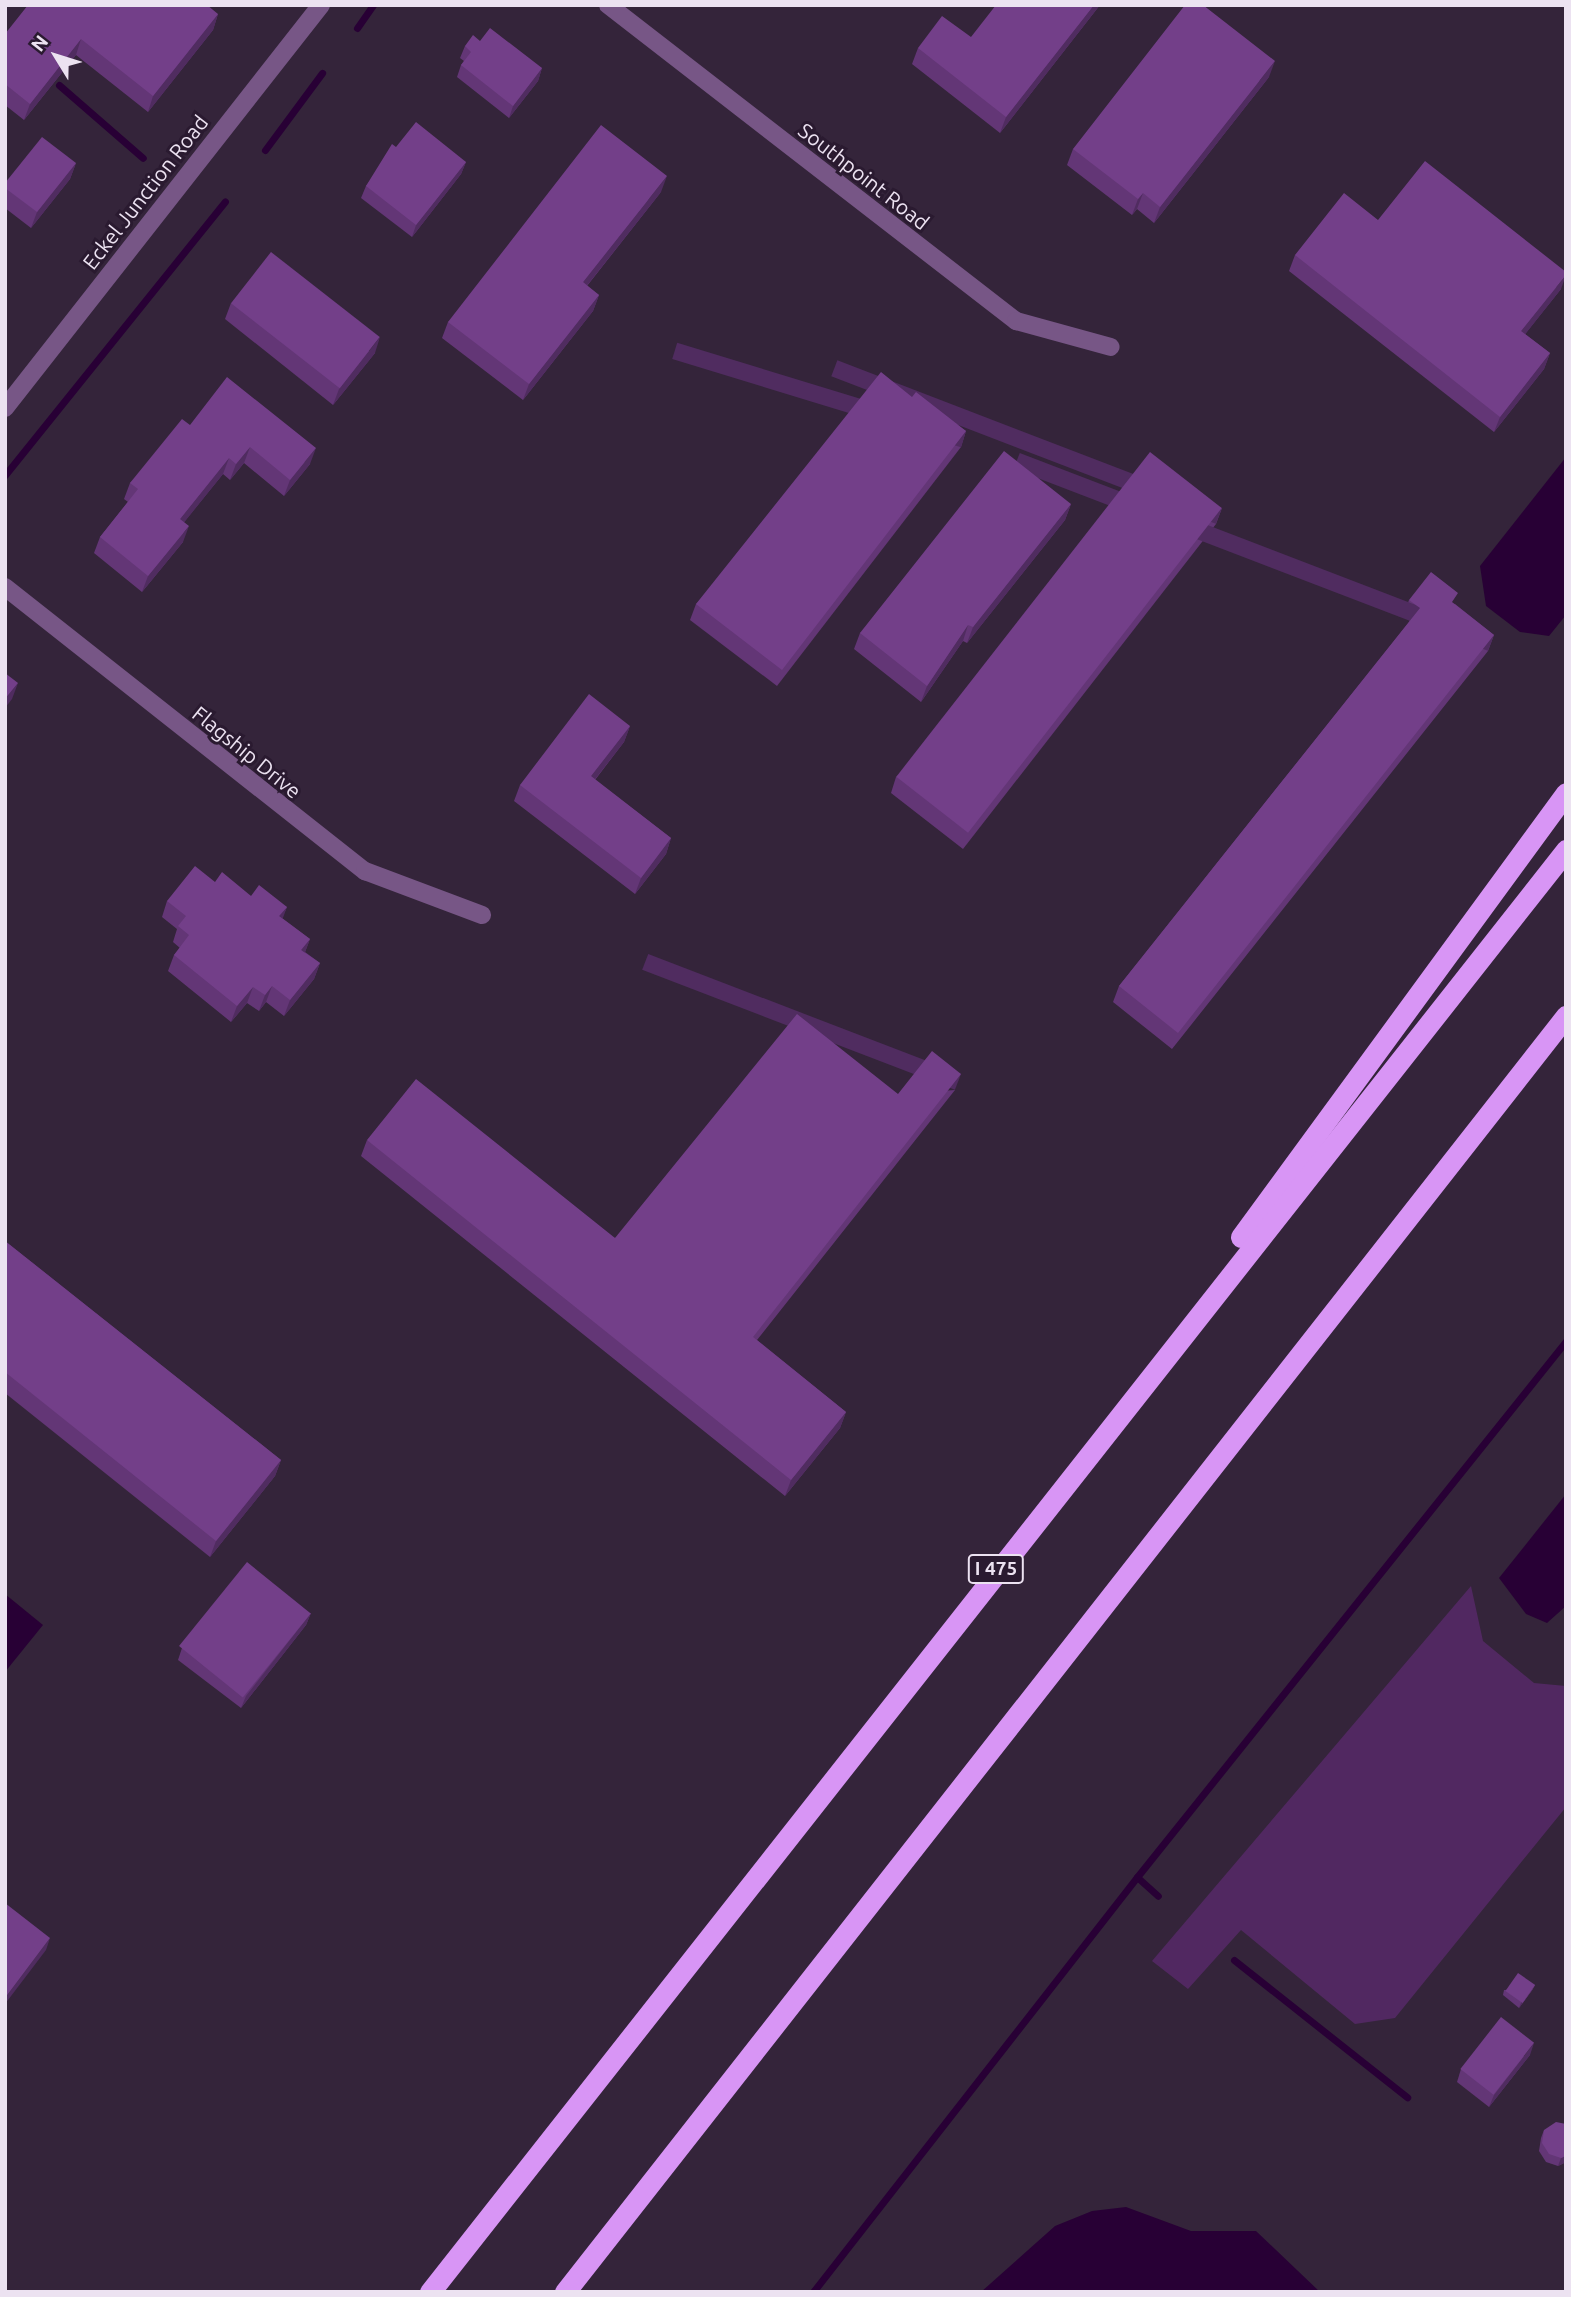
<!DOCTYPE html>
<style>
body{margin:0}
#map{position:relative;width:1571px;height:2297px;overflow:hidden;background:#34243a;font-family:Ubuntu,sans-serif}
div>[style]{position:absolute}
[style*='--x']{left:calc(var(--x)*1px);top:calc(var(--y)*1px);width:calc(var(--w)*1px);rotate:calc(var(--a)*1deg)}
.green>*{inset:0;background:#512861}
.water>*{inset:0;background:#280035}
.stream>*{height:7px;margin:-3.5px;padding:0 3.5px;transform-origin:3.5px;border-radius:3.5px;background:#280035}
.minor>*{height:18px;margin:-9px;padding:0 9px;transform-origin:9px;border-radius:9px;background:#775686}
.tertiary>*{height:18px;margin:-9px;padding:0 9px;transform-origin:9px;border-radius:9px;background:#775686}
.motorway>*{height:21px;margin:-10.5px;padding:0 10.5px;transform-origin:10.5px;border-radius:10.5px;background:#d895f5}
.wall>*{inset:0;background:#633676}
.shaded-wall>*{inset:0;background:#502c60;transform-origin:0 0}
.building>*{inset:0;background:#733f89;transform-origin:0 0}
span{translate:-50% -50%;white-space:nowrap;text-align:center;line-height:1.15;-webkit-text-stroke:6px #2a1a30;paint-order:stroke}
.shield-label span{padding:2px 5px;background:#2a1a30;border:2px solid;border-radius:5px;-webkit-text-stroke-width:0}
.shield-label{font-size:19px;color:#ece2f1;font-weight:700}
.street-label{font-size:21px;color:#ece2f1}
.frame{position:absolute;inset:0;border:7px solid #ece2f1;pointer-events:none}
.north{position:absolute;left:21px;top:21px;width:70px;height:70px;-webkit-text-stroke:5px #2a1a30;paint-order:stroke;rotate:308deg;font-size:19px;font-weight:700;line-height:28px;text-align:center;color:#ece2f1}
.north::after{content:'';display:block;margin:auto;width:24px;height:32px;background:#ece2f1;clip-path:polygon(50% 0,100% 100%,50% 72%,0 100%)}
</style>
<div id="map">
<div class="green">
<div style="clip-path:polygon(1471px 1586px,1483px 1641px,1534px 1683px,1566px 1686px,1566px 1807px,1395px 2018px,1355px 2024px,1241px 1930px,1188px 1989px,1152px 1961px)"></div>
</div>
<div class="water">
<div style="clip-path:polygon(1566px 457px,1566px 615px,1549px 636px,1520px 632px,1486px 606px,1480px 566px)"></div>
<div style="clip-path:polygon(1566px 1494px,1566px 1606px,1547px 1623px,1526px 1614px,1499px 1578px)"></div>
<div style="clip-path:polygon(5px 1594px,43px 1625px,5px 1672px)"></div>
<div style="clip-path:polygon(1126px 2207px,1191px 2231px,1256px 2231px,1320px 2292px,981px 2292px,1055px 2226px,1092px 2211px)"></div>
</div>
<div class="stream">
<div style="--x:357;--y:28;--w:28;--a:-55"></div>
<div style="--x:59;--y:85;--w:111;--a:41"></div>
<div style="--x:265;--y:150;--w:96;--a:-53.5"></div>
<div style="--x:5;--y:475;--w:351;--a:-51.2"></div>
<div style="--x:1137;--y:1877;--w:28;--a:42"></div>
<div style="--x:1234;--y:1960;--w:221;--a:38.4"></div>
<div style="--x:813;--y:2292;--w:526;--a:-52.02"></div>
<div style="--x:1137;--y:1877;--w:687;--a:-51.33"></div>
</div>
<div class="minor">
<div style="--x:608;--y:5;--w:516;--a:37.76"></div>
<div style="--x:1016;--y:321;--w:98;--a:15.3"></div>
<div style="--x:5;--y:587;--w:459;--a:38.3"></div>
<div style="--x:365;--y:871;--w:125;--a:20.6"></div>
</div>
<div class="tertiary">
<div style="--x:5;--y:408;--w:512;--a:-51.9"></div>
</div>
<div class="motorway">
<div style="--x:1241;--y:1237;--w:550;--a:-53.8"></div>
<div style="--x:430;--y:2292;--w:1836;--a:-51.77"></div>
<div style="--x:565;--y:2292;--w:1622;--a:-51.89"></div>
</div>
<div class="wall">
<div style="clip-path:polygon(1100px 5px,1000px 133px,912px 64px,918px 48px,971px 37px)"></div>
<div style="clip-path:polygon(218px 14px,213px 30px,148px 112px,76px 55px,24px 120px,5px 105px,5px 34px)"></div>
<div style="clip-path:polygon(480px 41px,542px 68px,538px 81px,509px 118px,457px 77px,461px 65px,464px 61px,460px 58px,465px 46px)"></div>
<div style="clip-path:polygon(1269px 77px,1154px 223px,1137px 209px,1132px 215px,1067px 165px,1073px 149px)"></div>
<div style="clip-path:polygon(396px 147px,466px 162px,461px 174px,412px 237px,361px 198px,366px 186px)"></div>
<div style="clip-path:polygon(76px 163px,70px 179px,31px 228px,5px 208px,5px 183px)"></div>
<div style="clip-path:polygon(661px 192px,587px 286px,599px 295px,593px 311px,523px 400px,442px 338px,448px 322px)"></div>
<div style="clip-path:polygon(1378px 220px,1561px 289px,1525px 334px,1550px 353px,1544px 369px,1494px 432px,1289px 271px,1295px 255px)"></div>
<div style="clip-path:polygon(231px 303px,375px 353px,333px 405px,225px 319px)"></div>
<div style="clip-path:polygon(912px 397px,966px 431px,961px 447px,777px 686px,690px 620px,696px 604px)"></div>
<div style="clip-path:polygon(190px 425px,310px 464px,284px 496px,244px 463px,230px 480px,223px 474px,184px 522px,183px 542px,142px 592px,94px 553px,100px 537px,128px 502px,124px 499px,130px 483px)"></div>
<div style="clip-path:polygon(1071px 504px,1065px 520px,967px 643px,963px 641px,921px 702px,854px 649px,860px 633px)"></div>
<div style="clip-path:polygon(1222px 508px,1216px 524px,963px 849px,891px 793px,896px 777px)"></div>
<div style="clip-path:polygon(1409px 600px,1455px 604px,1494px 635px,1488px 651px,1172px 1049px,1113px 1002px,1119px 986px,1410px 621px,1403px 616px)"></div>
<div style="clip-path:polygon(630px 726px,624px 742px,595px 780px,671px 838px,666px 854px,635px 894px,514px 801px,520px 785px)"></div>
<div style="clip-path:polygon(215px 882px,251px 896px,287px 907px,282px 918px,310px 939px,305px 952px,320px 963px,314px 979px,284px 1016px,266px 1002px,259px 1011px,247px 1003px,231px 1022px,168px 971px,174px 955px,180px 948px,173px 942px,177px 929px,162px 917px,167px 901px)"></div>
<div style="clip-path:polygon(955px 1090px,757px 1340px,846px 1412px,840px 1428px,785px 1496px,361px 1156px,367px 1140px,615px 1238px,898px 1094px)"></div>
<div style="clip-path:polygon(5px 1241px,281px 1460px,275px 1476px,210px 1557px,5px 1393px)"></div>
<div style="clip-path:polygon(311px 1613px,306px 1625px,241px 1708px,178px 1660px,182px 1648px)"></div>
<div style="clip-path:polygon(1533px 1989px,1519px 2008px,1503px 1995px,1504px 1990px)"></div>
<div style="clip-path:polygon(1530px 2055px,1489px 2107px,1457px 2082px,1461px 2069px)"></div>
<div style="clip-path:polygon(1544px 2130px,1566px 2162px,1558px 2166px,1546px 2162px,1539px 2151px,1541px 2138px)"></div>
</div>
<div class="shaded-wall">
<div style="clip-path:polygon(1094px 5px,1100px 5px,1000px 133px,1006px 117px)"></div>
<div style="clip-path:polygon(218px 14px,213px 30px,148px 112px,153px 96px)"></div>
<div style="clip-path:polygon(81px 39px,76px 55px,24px 120px,30px 104px)"></div>
<div style="clip-path:polygon(1275px 61px,1269px 77px,1154px 223px,1160px 207px)"></div>
<div style="clip-path:polygon(542px 68px,538px 81px,509px 118px,513px 106px)"></div>
<div style="clip-path:polygon(466px 162px,461px 174px,412px 237px,416px 225px)"></div>
<div style="clip-path:polygon(76px 163px,70px 179px,31px 228px,37px 212px)"></div>
<div style="clip-path:polygon(667px 176px,661px 192px,577px 298px,583px 282px)"></div>
<div style="clip-path:polygon(1143px 193px,1137px 209px,1132px 215px,1138px 199px)"></div>
<div style="clip-path:polygon(1566px 275px,1561px 289px,1515px 347px,1521px 331px)"></div>
<div style="clip-path:polygon(599px 295px,593px 311px,523px 400px,529px 384px)"></div>
<div style="clip-path:polygon(380px 337px,375px 353px,333px 405px,339px 389px)"></div>
<div style="clip-path:polygon(1550px 353px,1544px 369px,1494px 432px,1500px 417px)"></div>
<div style="left:966px;top:431px;width:17px;height:302px;rotate:107deg"></div>
<div style="clip-path:polygon(250px 447px,244px 463px,230px 480px,236px 464px)"></div>
<div style="clip-path:polygon(316px 448px,310px 464px,284px 496px,290px 480px)"></div>
<div style="clip-path:polygon(229px 458px,223px 474px,174px 535px,180px 519px)"></div>
<div style="clip-path:polygon(1071px 504px,1065px 520px,967px 643px,973px 627px)"></div>
<div style="left:1222px;top:508px;width:17px;height:412px;rotate:111deg"></div>
<div style="clip-path:polygon(189px 526px,183px 542px,142px 592px,148px 576px)"></div>
<div style="clip-path:polygon(968px 625px,963px 641px,921px 702px,927px 686px)"></div>
<div style="left:1494px;top:635px;width:17px;height:508px;rotate:111deg"></div>
<div style="clip-path:polygon(18px 683px,12px 699px,5px 708px,5px 699px)"></div>
<div style="clip-path:polygon(630px 726px,624px 742px,585px 792px,591px 776px)"></div>
<div style="clip-path:polygon(671px 838px,666px 854px,635px 894px,641px 878px)"></div>
<div style="clip-path:polygon(287px 907px,281px 923px,279px 916px)"></div>
<div style="clip-path:polygon(310px 939px,304px 955px,301px 950px)"></div>
<div style="clip-path:polygon(320px 963px,314px 979px,284px 1016px,290px 1000px)"></div>
<div style="clip-path:polygon(272px 986px,266px 1002px,259px 1011px,265px 995px)"></div>
<div style="clip-path:polygon(253px 987px,247px 1003px,231px 1022px,237px 1006px)"></div>
<div style="left:961px;top:1074px;width:17px;height:335px;rotate:111deg"></div>
<div style="clip-path:polygon(846px 1412px,840px 1428px,785px 1496px,791px 1480px)"></div>
<div style="clip-path:polygon(281px 1460px,275px 1476px,210px 1557px,216px 1541px)"></div>
<div style="clip-path:polygon(311px 1613px,306px 1625px,241px 1708px,246px 1696px)"></div>
<div style="clip-path:polygon(50px 1938px,46px 1950px,5px 2004px,5px 1998px)"></div>
<div style="clip-path:polygon(1535px 1985px,1533px 1989px,1519px 2008px,1521px 2003px)"></div>
<div style="clip-path:polygon(1534px 2043px,1530px 2055px,1489px 2107px,1494px 2095px)"></div>
<div style="clip-path:polygon(1566px 2156px,1566px 2162px,1558px 2166px,1561px 2158px)"></div>
</div>
<div class="building">
<div style="clip-path:polygon(28px 5px,207px 5px,218px 14px,153px 96px,81px 39px,30px 104px,5px 84px,5px 34px)"></div>
<div style="clip-path:polygon(996px 5px,1094px 5px,1006px 117px,918px 48px,942px 16px,971px 37px)"></div>
<div style="clip-path:polygon(1185px 5px,1203px 5px,1275px 61px,1160px 207px,1143px 193px,1138px 199px,1073px 149px)"></div>
<div style="clip-path:polygon(490px 28px,542px 68px,513px 106px,461px 65px,471px 52px,465px 46px,473px 35px,480px 41px)"></div>
<div style="clip-path:polygon(416px 122px,466px 162px,416px 225px,366px 186px,392px 144px,396px 147px)"></div>
<div style="clip-path:polygon(601px 125px,667px 176px,583px 282px,599px 295px,529px 384px,448px 322px)"></div>
<div style="clip-path:polygon(42px 137px,76px 163px,37px 212px,5px 188px,5px 183px)"></div>
<div style="clip-path:polygon(1425px 161px,1566px 272px,1566px 275px,1521px 331px,1550px 353px,1500px 417px,1295px 255px,1344px 193px,1378px 220px)"></div>
<div style="left:271px;top:252px;width:138px;height:65px;rotate:38deg"></div>
<div style="clip-path:polygon(881px 372px,912px 397px,916px 392px,966px 431px,782px 670px,696px 604px)"></div>
<div style="clip-path:polygon(227px 377px,316px 448px,290px 480px,250px 447px,236px 464px,229px 458px,180px 519px,189px 526px,148px 576px,100px 537px,138px 489px,130px 483px,182px 419px,190px 425px)"></div>
<div style="clip-path:polygon(1004px 451px,1071px 504px,973px 627px,968px 625px,927px 686px,860px 633px)"></div>
<div style="left:1150px;top:452px;width:91px;height:412px;rotate:38deg"></div>
<div style="clip-path:polygon(1431px 572px,1458px 593px,1452px 602px,1494px 635px,1178px 1033px,1119px 986px,1420px 608px,1409px 600px)"></div>
<div style="clip-path:polygon(5px 673px,18px 683px,5px 699px)"></div>
<div style="clip-path:polygon(589px 694px,630px 726px,591px 776px,671px 838px,641px 878px,520px 785px)"></div>
<div style="clip-path:polygon(195px 866px,215px 882px,222px 872px,251px 896px,259px 885px,287px 907px,279px 916px,310px 939px,301px 950px,320px 963px,290px 1000px,272px 986px,265px 995px,253px 987px,237px 1006px,174px 955px,189px 935px,178px 926px,186px 916px,167px 901px)"></div>
<div style="clip-path:polygon(797px 1014px,898px 1094px,932px 1051px,961px 1074px,753px 1337px,846px 1412px,791px 1480px,367px 1140px,416px 1079px,615px 1238px)"></div>
<div style="clip-path:polygon(5px 1241px,281px 1460px,216px 1541px,5px 1372px)"></div>
<div style="left:247px;top:1562px;width:82px;height:108px;rotate:39deg"></div>
<div style="clip-path:polygon(5px 1903px,50px 1938px,5px 1998px)"></div>
<div style="left:1518px;top:1973px;width:21px;height:22px;rotate:35deg"></div>
<div style="left:1501px;top:2017px;width:42px;height:66px;rotate:38deg"></div>
<div style="clip-path:polygon(1556px 2122px,1566px 2124px,1566px 2156px,1561px 2158px,1549px 2154px,1542px 2143px,1544px 2130px)"></div>
</div>
<div class="shield-label">
<span style="left:996px;top:1569px">I 475</span>
</div>
<div class="street-label">
<span style="left:864px;top:176px;rotate:38deg">Southpoint Road</span>
<span style="left:145px;top:192px;rotate:-52deg">Eckel Junction Road</span>
<span style="left:247px;top:752px;rotate:39deg">Flagship Drive</span>
</div>
<div class="frame"></div>
<div class="north">N</div>
</div>
